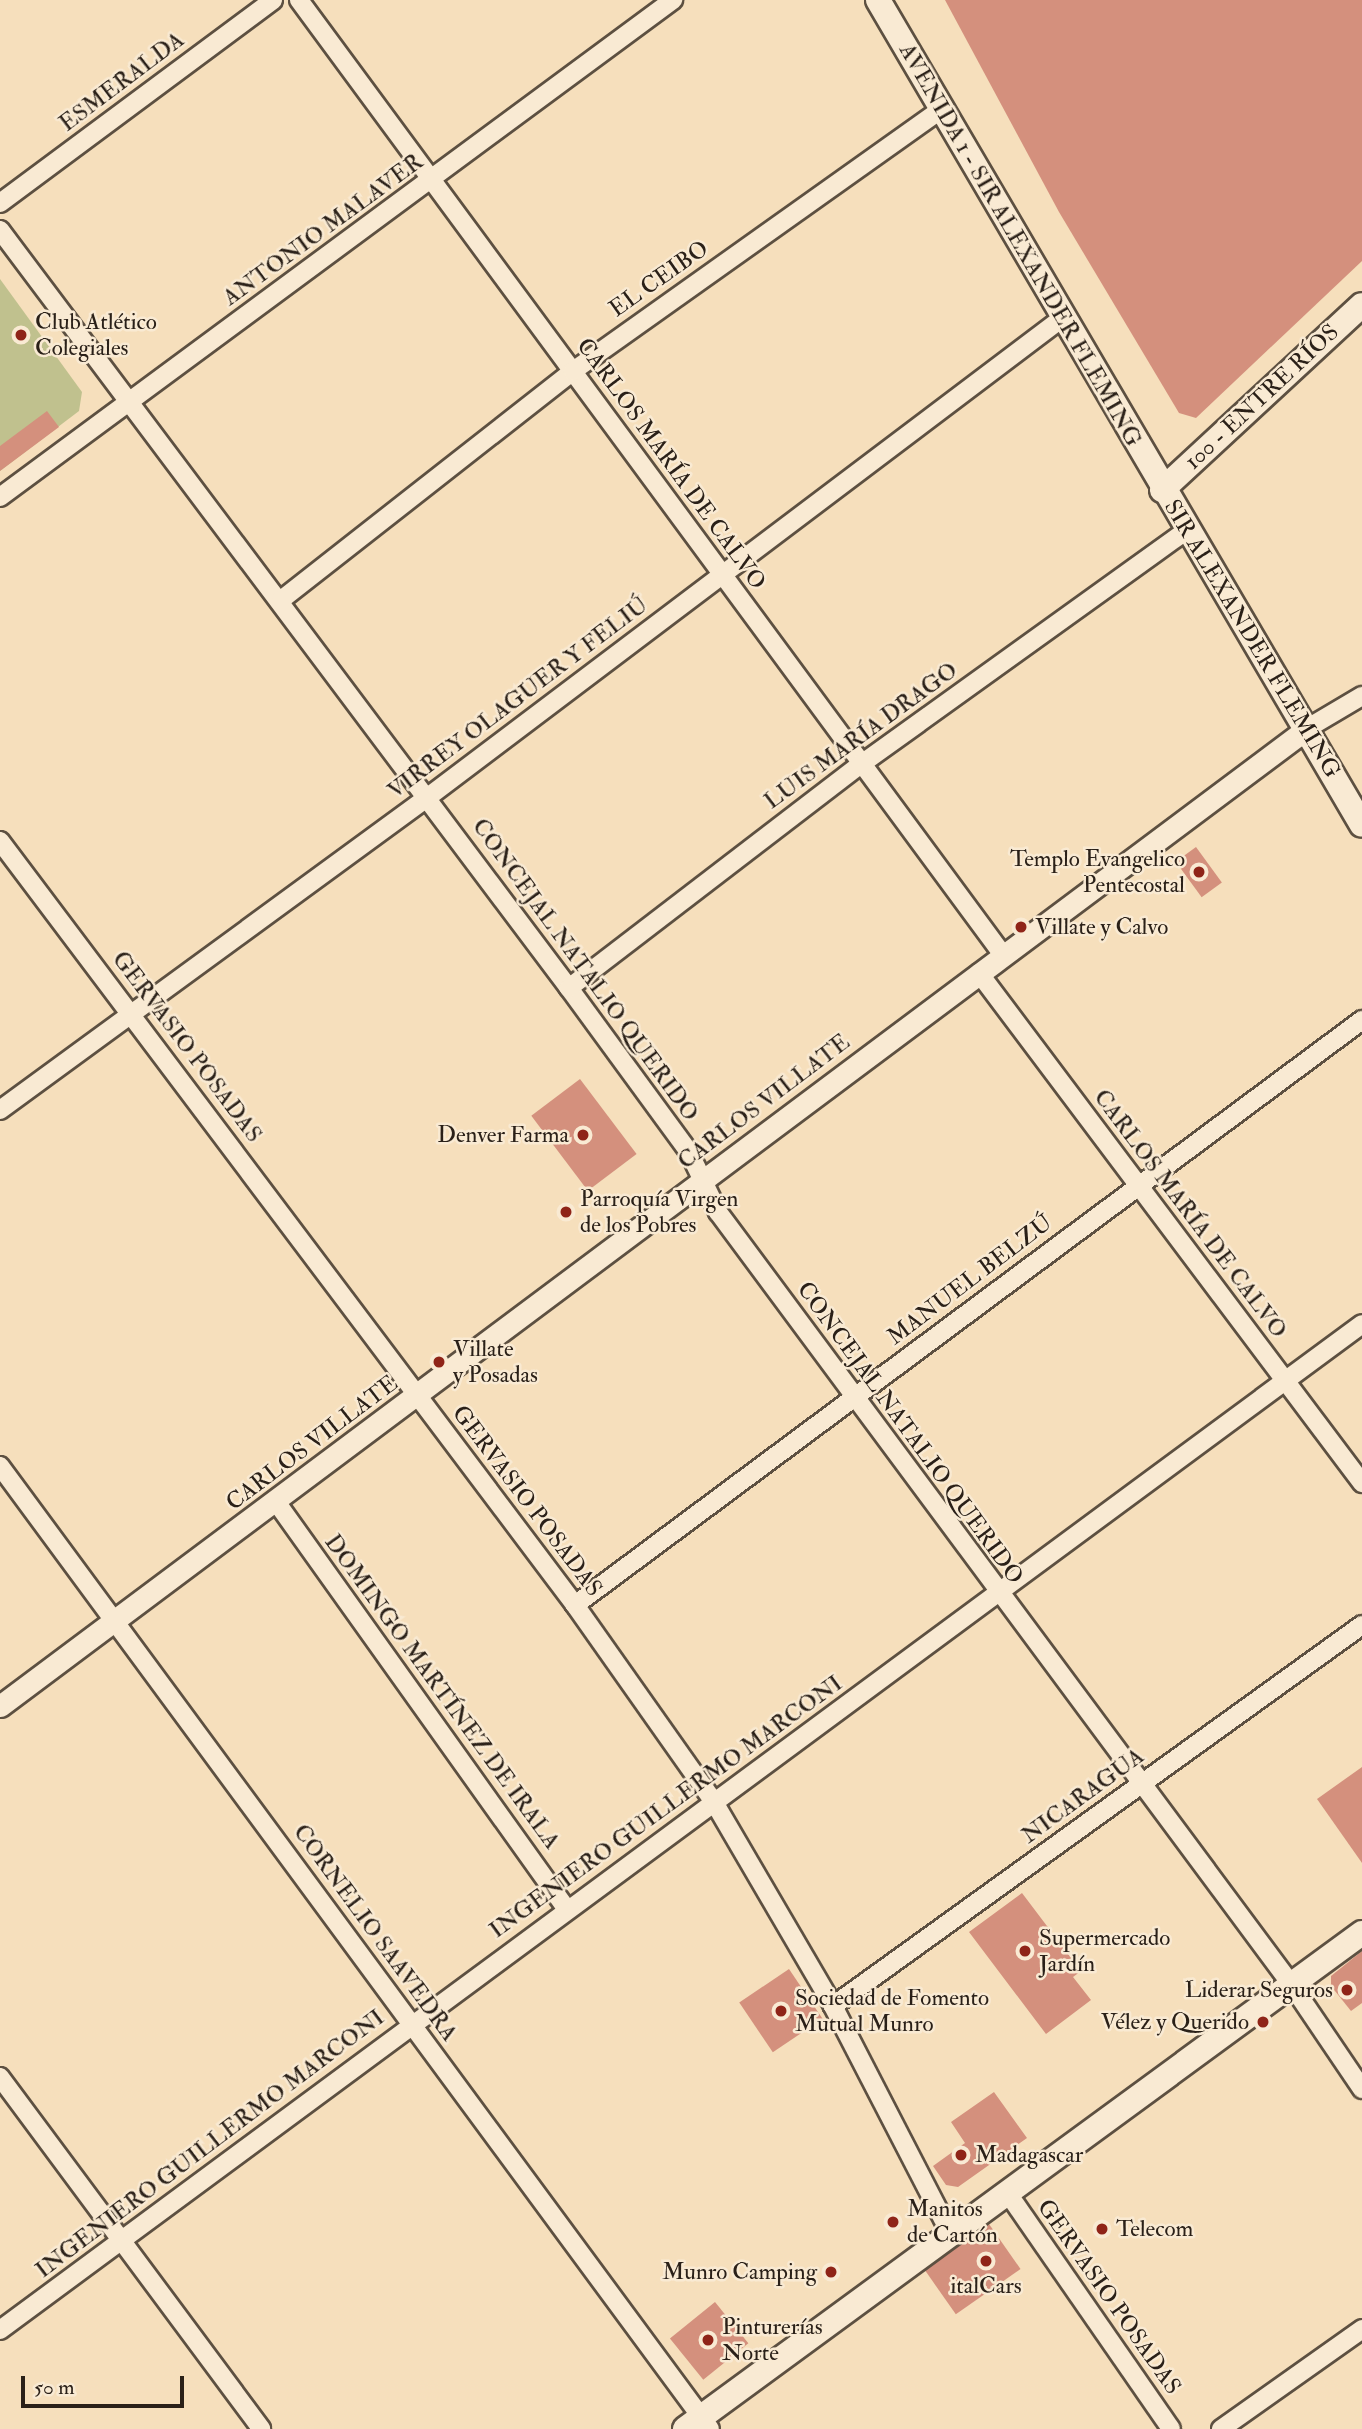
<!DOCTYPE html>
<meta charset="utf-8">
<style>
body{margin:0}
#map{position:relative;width:1362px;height:2429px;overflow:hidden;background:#f6dfbc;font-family:"IM FELL Double Pica",serif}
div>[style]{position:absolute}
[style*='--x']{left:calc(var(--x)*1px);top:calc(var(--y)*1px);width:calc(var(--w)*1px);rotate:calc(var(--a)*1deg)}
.green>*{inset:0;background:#c0c18e}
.building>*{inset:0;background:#d4907d;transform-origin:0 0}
.roads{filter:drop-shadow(2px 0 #5d5041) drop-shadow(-2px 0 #5d5041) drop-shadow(0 2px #5d5041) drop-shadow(0 -2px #5d5041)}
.minor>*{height:18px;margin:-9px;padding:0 9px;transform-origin:9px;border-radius:9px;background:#f9ead3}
.tertiary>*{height:21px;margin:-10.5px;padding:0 10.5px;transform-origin:10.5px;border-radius:10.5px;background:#f9ead3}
.secondary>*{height:24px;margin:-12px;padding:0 12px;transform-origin:12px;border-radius:12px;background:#f9ead3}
.dots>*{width:19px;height:19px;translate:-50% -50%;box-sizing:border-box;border:4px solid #f9ead3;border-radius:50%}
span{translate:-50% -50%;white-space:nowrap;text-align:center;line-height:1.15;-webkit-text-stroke:5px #f9ead3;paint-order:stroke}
.street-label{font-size:23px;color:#2a2018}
.poi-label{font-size:23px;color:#2a2018}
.left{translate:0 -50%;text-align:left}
.right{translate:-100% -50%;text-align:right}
.scale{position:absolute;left:21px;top:2376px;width:163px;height:32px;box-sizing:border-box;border:4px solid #2a2018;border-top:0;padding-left:9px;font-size:21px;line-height:24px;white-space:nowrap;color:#2a2018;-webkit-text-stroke:5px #f9ead3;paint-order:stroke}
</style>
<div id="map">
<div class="green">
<div style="clip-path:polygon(0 279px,82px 392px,79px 411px,0 471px)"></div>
</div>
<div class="building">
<div style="clip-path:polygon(945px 0,1362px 0,1362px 261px,1196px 418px,1179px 413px,1059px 212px)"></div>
<div style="clip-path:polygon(47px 411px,59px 427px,0 471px,0 446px)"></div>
<div style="left:1196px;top:847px;width:44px;height:25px;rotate:54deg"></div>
<div style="left:580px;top:1079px;width:94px;height:61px;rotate:53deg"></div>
<div style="clip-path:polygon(1362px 1767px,1362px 1863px,1317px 1799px)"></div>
<div style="clip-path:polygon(1022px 1893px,1081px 1971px,1073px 1977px,1091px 2000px,1046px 2034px,969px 1932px)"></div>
<div style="clip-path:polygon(1362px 1951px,1362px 2003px,1351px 2011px,1331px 1986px,1331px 1976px)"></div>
<div style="left:789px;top:1969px;width:60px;height:60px;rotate:56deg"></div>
<div style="clip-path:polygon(994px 2092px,1027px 2138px,958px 2187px,946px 2185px,933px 2166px,965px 2143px,951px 2122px)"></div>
<div style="left:989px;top:2224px;width:55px;height:79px;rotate:55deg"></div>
<div style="left:715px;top:2302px;width:53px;height:58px;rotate:51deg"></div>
</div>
<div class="roads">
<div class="minor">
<div style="--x:299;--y:0;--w:1186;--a:53.6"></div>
<div style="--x:0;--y:203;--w:340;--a:-36.6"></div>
<div style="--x:0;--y:230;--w:948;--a:53.11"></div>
<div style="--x:569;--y:988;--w:203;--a:53.8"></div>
<div style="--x:689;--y:1152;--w:67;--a:64.2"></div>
<div style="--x:718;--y:1212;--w:961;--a:53.42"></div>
<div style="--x:1291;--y:1984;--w:127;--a:55.9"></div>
<div style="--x:0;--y:497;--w:837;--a:-36.45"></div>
<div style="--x:281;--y:600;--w:371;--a:-38.1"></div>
<div style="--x:573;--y:371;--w:450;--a:-35.4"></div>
<div style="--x:1308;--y:728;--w:63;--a:-30.7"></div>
<div style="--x:0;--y:841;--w:956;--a:53.03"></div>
<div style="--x:575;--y:1605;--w:241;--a:54.8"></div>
<div style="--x:714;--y:1802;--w:236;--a:59.7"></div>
<div style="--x:833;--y:2006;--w:255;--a:62.7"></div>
<div style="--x:979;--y:973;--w:638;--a:53.09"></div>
<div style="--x:569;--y:988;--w:367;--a:-37.5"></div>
<div style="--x:860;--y:765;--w:403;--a:-35.7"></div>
<div style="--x:0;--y:1110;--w:530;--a:-36.18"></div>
<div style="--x:428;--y:797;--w:793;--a:-37.06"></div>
<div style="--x:0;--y:1466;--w:1196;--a:53.6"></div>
<div style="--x:277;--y:1503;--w:500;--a:54.5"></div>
<div style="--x:575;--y:1605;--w:981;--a:-36.62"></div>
<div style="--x:833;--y:2006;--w:652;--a:-35.76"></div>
<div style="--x:0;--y:2077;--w:438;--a:53.4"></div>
<div style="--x:1007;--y:2192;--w:288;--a:55.3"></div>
<div style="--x:0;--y:2330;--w:1693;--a:-36.45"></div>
<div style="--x:1221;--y:2429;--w:173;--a:-35.3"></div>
</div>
<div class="tertiary">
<div style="--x:0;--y:1706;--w:1633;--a:-36.79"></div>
</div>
<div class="secondary">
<div style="--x:878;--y:0;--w:956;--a:59.6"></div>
<div style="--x:1162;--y:490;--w:272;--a:-42.8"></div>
<div style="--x:685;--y:2429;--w:839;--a:-36.23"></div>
</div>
</div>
<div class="dots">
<div style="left:21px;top:335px;background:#8f2418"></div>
<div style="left:1199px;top:872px;background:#8f2418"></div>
<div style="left:1021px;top:927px;background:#8f2418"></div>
<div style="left:583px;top:1135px;background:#8f2418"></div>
<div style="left:566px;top:1212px;background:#8f2418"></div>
<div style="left:439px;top:1362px;background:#8f2418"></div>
<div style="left:1025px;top:1951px;background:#8f2418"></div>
<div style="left:1347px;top:1990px;background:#8f2418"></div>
<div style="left:781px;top:2011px;background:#8f2418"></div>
<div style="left:1263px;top:2022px;background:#8f2418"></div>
<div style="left:961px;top:2155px;background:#8f2418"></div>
<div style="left:893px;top:2222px;background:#8f2418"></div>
<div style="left:1102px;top:2229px;background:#8f2418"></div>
<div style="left:986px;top:2261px;background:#8f2418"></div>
<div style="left:831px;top:2272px;background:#8f2418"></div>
<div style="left:708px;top:2340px;background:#8f2418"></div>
</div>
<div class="street-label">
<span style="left:122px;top:82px;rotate:-37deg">ESMERALDA</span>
<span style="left:323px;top:230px;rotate:-36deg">ANTONIO MALAVER</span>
<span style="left:1020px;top:245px;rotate:60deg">AVENIDA 1 - SIR ALEXANDER FLEMING</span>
<span style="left:659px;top:279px;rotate:-35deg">EL CEIBO</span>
<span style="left:1262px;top:397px;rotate:-43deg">100 - ENTRE RÍOS</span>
<span style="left:671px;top:464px;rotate:54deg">CARLOS MARÍA DE CALVO</span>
<span style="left:1252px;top:639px;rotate:59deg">SIR ALEXANDER FLEMING</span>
<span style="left:518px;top:698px;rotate:-37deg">VIRREY OLAGUER Y FELIÚ</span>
<span style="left:861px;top:736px;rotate:-36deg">LUIS MARÍA DRAGO</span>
<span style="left:585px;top:970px;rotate:54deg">CONCEJAL NATALIO QUERIDO</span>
<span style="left:187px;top:1047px;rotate:53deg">GERVASIO POSADAS</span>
<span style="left:764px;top:1102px;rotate:-37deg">CARLOS VILLATE</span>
<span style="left:1190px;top:1214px;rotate:53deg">CARLOS MARÍA DE CALVO</span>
<span style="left:970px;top:1280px;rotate:-37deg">MANUEL BELZÚ</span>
<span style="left:910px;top:1433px;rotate:54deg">CONCEJAL NATALIO QUERIDO</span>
<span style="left:312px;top:1443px;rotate:-37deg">CARLOS VILLATE</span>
<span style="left:527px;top:1501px;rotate:53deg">GERVASIO POSADAS</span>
<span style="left:442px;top:1692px;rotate:54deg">DOMINGO MARTÍNEZ DE IRALA</span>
<span style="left:1083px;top:1796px;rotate:-36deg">NICARAGUA</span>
<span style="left:666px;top:1807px;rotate:-36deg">INGENIERO GUILLERMO MARCONI</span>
<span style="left:375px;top:1933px;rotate:54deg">CORNELIO SAAVEDRA</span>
<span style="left:210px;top:2144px;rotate:-37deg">INGENIERO GUILLERMO MARCONI</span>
<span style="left:1109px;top:2297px;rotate:55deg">GERVASIO POSADAS</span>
</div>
<div class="poi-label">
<span class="left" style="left:35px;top:335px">Club Atlético<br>Colegiales</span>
<span class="right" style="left:1185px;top:872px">Templo Evangelico<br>Pentecostal</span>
<span class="left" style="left:1035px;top:927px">Villate y Calvo</span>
<span class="right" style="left:569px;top:1135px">Denver Farma</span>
<span class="left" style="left:580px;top:1212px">Parroquía Virgen<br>de los Pobres</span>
<span class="left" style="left:453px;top:1362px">Villate<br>y Posadas</span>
<span class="left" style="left:1039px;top:1951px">Supermercado<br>Jardín</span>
<span class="right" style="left:1333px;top:1990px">Liderar Seguros</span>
<span class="left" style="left:795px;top:2011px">Sociedad de Fomento<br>Mutual Munro</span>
<span class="right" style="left:1249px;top:2022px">Vélez y Querido</span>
<span class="left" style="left:975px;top:2155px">Madagascar</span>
<span class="left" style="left:907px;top:2222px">Manitos<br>de Cartón</span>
<span class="left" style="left:1116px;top:2229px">Telecom</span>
<span class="right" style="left:817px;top:2272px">Munro Camping</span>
<span style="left:986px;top:2286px">italCars</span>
<span class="left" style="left:722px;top:2340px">Pinturerías<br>Norte</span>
</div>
<div class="scale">50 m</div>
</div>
